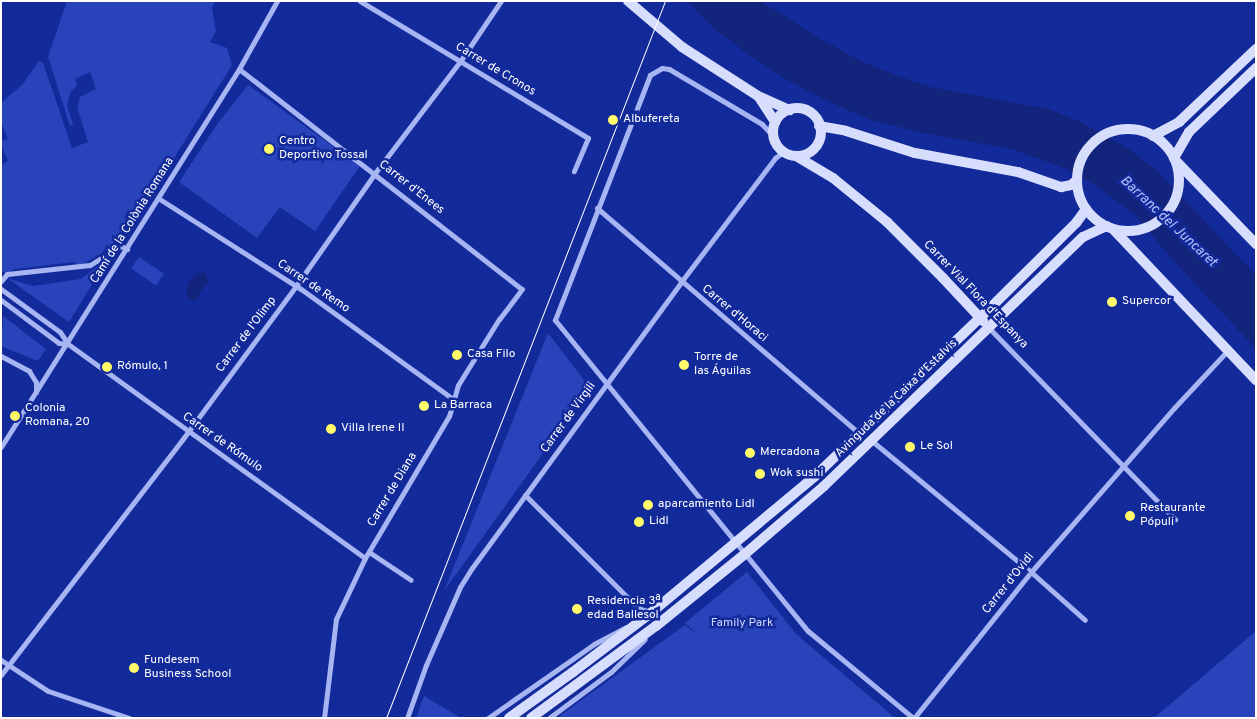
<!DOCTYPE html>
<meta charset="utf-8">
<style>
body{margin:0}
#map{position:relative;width:1257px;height:719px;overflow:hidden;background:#132a9a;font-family:Overpass,sans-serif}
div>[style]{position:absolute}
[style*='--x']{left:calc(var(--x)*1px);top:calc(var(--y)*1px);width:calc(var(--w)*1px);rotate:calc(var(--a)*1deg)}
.green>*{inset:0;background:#2944ba;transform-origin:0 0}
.water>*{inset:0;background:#13247c}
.street>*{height:5px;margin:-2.5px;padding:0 2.5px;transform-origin:2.5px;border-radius:2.5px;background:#a7b5f3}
.secondary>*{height:10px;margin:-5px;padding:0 5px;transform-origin:5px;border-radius:5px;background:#d7ddfd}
.secondary>.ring{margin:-5px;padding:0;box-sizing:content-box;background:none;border:10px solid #d7ddfd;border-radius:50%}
.tram>*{height:1px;margin:-0.5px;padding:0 0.5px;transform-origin:0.5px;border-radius:0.5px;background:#fff}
.dots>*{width:14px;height:14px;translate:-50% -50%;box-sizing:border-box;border:2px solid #132a9a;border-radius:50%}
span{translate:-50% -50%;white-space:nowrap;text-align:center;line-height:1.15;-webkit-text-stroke:5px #132a9a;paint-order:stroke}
.street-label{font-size:12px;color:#fff}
.poi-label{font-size:12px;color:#fff}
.left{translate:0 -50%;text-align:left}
.park-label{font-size:12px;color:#cfd8fd}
.water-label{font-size:14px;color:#b3c1fa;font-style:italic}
.frame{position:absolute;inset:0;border:2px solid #fff;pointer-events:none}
</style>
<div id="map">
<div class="green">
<div style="clip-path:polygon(67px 1px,215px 1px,212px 8px,216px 31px,210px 42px,227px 48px,232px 65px,126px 235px,113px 241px,115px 245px,83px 264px,76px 265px,75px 262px,14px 269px,7px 274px,1px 270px,1px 165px,8px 161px,1px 145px,1px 141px,8px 139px,1px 122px,1px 103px,22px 85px,39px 61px,43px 63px,72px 148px,88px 142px,77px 107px,80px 97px,96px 89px,90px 72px,75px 79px,77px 86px,71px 91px,67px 106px,73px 125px,70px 126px,48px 57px)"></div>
<div style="clip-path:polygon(248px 85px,360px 166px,315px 231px,280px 207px,257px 238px,179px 182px,218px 123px)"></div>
<div style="left:139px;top:257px;width:30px;height:14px;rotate:34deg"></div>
<div style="clip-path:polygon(108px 258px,69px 322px,7px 278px,33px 286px,81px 279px)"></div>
<div style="clip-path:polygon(3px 316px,46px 349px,38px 361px,1px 346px)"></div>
<div style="clip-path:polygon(548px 333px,590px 388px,444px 591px)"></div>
<div style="clip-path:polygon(747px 572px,796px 634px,895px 718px,557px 718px,685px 625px,700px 637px,685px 623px)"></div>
<div style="clip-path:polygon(1256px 631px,1256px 718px,1154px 718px)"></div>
<div style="clip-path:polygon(424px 696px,461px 718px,416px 718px)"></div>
</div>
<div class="water">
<div style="clip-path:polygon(687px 1px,761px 1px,819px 38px,859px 60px,896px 75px,930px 87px,1049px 109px,1081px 122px,1127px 148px,1154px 168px,1256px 275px,1256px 349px,1170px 257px,1135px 215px,1095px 185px,1066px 169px,1012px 149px,928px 134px,871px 120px,834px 104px,787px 80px,748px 54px,717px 31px)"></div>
<div style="clip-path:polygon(204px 272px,207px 275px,208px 282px,199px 293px,198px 300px,192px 300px,186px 297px,188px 283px,198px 273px)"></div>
</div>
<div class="street">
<div style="--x:360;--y:1;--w:266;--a:31"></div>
<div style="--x:588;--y:138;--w:36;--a:113"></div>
<div style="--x:239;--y:69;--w:358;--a:37.9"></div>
<div style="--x:522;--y:289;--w:38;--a:127"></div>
<div style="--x:499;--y:319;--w:78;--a:121.8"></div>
<div style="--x:458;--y:385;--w:32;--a:106"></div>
<div style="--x:449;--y:416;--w:165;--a:120.6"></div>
<div style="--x:365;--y:558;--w:68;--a:115.4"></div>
<div style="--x:336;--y:619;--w:100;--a:96.9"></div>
<div style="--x:773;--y:136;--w:16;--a:-133"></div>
<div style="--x:762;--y:124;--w:108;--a:-149.4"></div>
<div style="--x:669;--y:69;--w:7;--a:-172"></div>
<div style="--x:662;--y:68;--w:14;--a:150"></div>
<div style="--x:650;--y:75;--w:263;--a:111.2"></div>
<div style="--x:555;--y:320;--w:401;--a:50.9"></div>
<div style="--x:808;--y:631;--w:136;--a:39.6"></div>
<div style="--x:158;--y:198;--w:169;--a:32.5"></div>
<div style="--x:301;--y:289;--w:188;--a:35.9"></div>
<div style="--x:597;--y:208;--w:345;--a:40.7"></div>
<div style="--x:1;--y:281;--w:9;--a:-49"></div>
<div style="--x:7;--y:274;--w:83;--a:-6.2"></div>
<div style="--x:90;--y:265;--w:36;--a:-32"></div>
<div style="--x:121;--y:246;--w:7;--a:27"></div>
<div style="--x:1;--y:289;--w:73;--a:36.1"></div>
<div style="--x:60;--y:332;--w:14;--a:56"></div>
<div style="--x:68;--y:344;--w:366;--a:35.8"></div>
<div style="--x:1;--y:300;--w:72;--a:36.6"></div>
<div style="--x:59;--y:343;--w:9;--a:6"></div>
<div style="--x:989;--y:328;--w:267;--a:45.8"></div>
<div style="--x:1;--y:356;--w:32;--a:28"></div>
<div style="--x:29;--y:371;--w:13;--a:58"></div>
<div style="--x:36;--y:382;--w:10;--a:90"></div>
<div style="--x:872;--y:441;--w:206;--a:39.5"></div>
<div style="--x:1031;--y:572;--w:72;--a:41.6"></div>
<div style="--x:1;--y:447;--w:447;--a:-57.8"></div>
<div style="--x:239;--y:69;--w:78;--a:-60.8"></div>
<div style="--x:525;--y:495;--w:156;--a:45"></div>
<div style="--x:635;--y:605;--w:6;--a:39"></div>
<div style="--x:640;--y:609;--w:12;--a:14"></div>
<div style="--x:369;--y:552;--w:50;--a:33.7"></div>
<div style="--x:1;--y:660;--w:56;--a:33.4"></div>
<div style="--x:48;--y:691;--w:85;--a:18.4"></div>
<div style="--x:1;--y:675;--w:297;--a:-52.4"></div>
<div style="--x:182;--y:440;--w:192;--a:-53.5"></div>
<div style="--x:296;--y:286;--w:138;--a:-55"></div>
<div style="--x:375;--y:173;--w:142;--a:-52.7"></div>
<div style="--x:461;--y:60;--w:71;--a:-55.9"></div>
<div style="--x:407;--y:718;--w:56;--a:-70.3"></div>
<div style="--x:426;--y:665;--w:85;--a:-66.4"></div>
<div style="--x:460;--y:587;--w:22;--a:-58"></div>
<div style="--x:472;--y:568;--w:354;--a:-53.8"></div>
<div style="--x:681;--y:282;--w:156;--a:-52.8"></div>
<div style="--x:775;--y:158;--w:10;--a:-37"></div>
<div style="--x:488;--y:718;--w:129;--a:-34.9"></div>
<div style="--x:594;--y:644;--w:36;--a:-28"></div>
<div style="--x:549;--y:718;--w:77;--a:-36.6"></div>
<div style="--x:611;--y:672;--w:47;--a:-44.1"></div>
<div style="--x:914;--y:718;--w:187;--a:-51.3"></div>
<div style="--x:1031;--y:572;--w:218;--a:-48.9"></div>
<div style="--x:1174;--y:408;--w:79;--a:-47"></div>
</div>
<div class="secondary">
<div style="--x:628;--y:1;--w:71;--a:40.4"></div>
<div style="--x:682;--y:47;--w:90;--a:32.8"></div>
<div style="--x:758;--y:96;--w:35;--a:24"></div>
<div style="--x:759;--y:97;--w:30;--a:57"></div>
<div class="ring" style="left:773px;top:108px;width:38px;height:38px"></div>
<div style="--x:819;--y:126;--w:27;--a:10"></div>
<div style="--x:846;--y:131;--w:72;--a:17.7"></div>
<div style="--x:915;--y:153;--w:105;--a:10.5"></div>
<div style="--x:1018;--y:172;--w:46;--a:19.2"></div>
<div style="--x:1061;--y:187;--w:10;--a:-11"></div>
<div style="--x:1071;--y:185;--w:8;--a:-40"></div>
<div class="ring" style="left:1077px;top:129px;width:92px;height:92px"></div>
<div style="--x:1153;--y:136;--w:30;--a:-28"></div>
<div style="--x:1179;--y:122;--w:106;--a:-43.5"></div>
<div style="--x:796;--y:156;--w:43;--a:30.7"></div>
<div style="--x:833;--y:178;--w:70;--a:39.2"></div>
<div style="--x:887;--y:222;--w:79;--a:45"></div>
<div style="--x:943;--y:278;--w:59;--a:47.1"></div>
<div style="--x:1174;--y:158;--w:30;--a:-60"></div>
<div style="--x:1189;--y:132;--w:93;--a:-43.7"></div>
<div style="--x:1177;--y:162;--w:114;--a:46.1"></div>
<div style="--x:1113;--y:229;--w:208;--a:46.6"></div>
<div style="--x:509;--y:718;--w:79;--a:-35.7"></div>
<div style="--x:573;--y:672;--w:99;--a:-37.2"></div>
<div style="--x:652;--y:612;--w:212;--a:-39.8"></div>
<div style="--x:815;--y:476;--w:228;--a:-43.8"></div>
<div style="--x:980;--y:318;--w:135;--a:-44.7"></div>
<div style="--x:1076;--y:223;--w:17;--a:-54"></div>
<div style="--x:531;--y:718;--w:155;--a:-36.4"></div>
<div style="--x:656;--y:626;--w:114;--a:-39"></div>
<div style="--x:745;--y:554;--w:104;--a:-40.7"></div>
<div style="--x:824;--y:486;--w:359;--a:-43.9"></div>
<div style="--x:1083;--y:237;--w:26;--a:-25"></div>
</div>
<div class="tram">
<div style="--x:386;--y:718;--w:769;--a:-68.74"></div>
</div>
<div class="dots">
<div style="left:613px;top:120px;background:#fffb69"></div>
<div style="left:269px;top:149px;background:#fffb69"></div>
<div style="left:1112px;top:302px;background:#fffb69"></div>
<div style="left:457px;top:355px;background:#fffb69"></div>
<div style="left:684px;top:365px;background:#fffb69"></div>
<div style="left:107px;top:367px;background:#fffb69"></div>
<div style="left:424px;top:406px;background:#fffb69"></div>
<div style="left:15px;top:416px;background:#fffb69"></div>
<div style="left:331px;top:429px;background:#fffb69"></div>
<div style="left:910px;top:447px;background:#fffb69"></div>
<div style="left:750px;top:453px;background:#fffb69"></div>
<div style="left:760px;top:474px;background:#fffb69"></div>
<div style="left:648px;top:505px;background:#fffb69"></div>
<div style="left:1130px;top:516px;background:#fffb69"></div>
<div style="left:639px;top:522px;background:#fffb69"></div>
<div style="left:577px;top:609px;background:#fffb69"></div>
<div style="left:134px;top:668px;background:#fffb69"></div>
</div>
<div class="street-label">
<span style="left:495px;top:70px;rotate:31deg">Carrer de Cronos</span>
<span style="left:411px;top:188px;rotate:38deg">Carrer d'Enees</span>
<span style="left:133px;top:221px;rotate:-58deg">Camí de la Colònia Romana</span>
<span style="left:313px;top:287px;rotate:34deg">Carrer de Remo</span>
<span style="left:975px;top:295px;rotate:46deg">Carrer Vial Flora d'Espanya</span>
<span style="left:734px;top:314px;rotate:40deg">Carrer d'Horaci</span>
<span style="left:247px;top:335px;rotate:-53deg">Carrer de l'Olimp</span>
<span style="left:897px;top:399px;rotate:-44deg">Avinguda de la Caixa d'Estalvis</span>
<span style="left:569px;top:418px;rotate:-54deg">Carrer de Virgili</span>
<span style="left:222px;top:443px;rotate:35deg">Carrer de Rómulo</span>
<span style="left:393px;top:490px;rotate:-59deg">Carrer de Diana</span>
<span style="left:1009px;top:584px;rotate:-51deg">Carrer d'Ovidi</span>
</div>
<div class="poi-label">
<span class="left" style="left:623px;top:120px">Albufereta</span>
<span class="left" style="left:279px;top:149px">Centro<br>Deportivo Tossal</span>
<span class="left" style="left:1122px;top:302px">Supercor</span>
<span class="left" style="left:467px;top:355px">Casa Filo</span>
<span class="left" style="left:694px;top:365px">Torre de<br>las Águilas</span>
<span class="left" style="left:117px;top:367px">Rómulo, 1</span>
<span class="left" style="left:434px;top:406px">La Barraca</span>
<span class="left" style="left:25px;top:416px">Colonia<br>Romana, 20</span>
<span class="left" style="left:341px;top:429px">Villa Irene II</span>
<span class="left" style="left:920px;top:447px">Le Sol</span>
<span class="left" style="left:760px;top:453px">Mercadona</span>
<span class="left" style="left:770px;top:474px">Wok sushi</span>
<span class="left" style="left:658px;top:505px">aparcamiento Lidl</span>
<span class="left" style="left:1140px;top:516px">Restaurante<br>Pópuli</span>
<span class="left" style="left:649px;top:522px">Lidl</span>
<span class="left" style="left:587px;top:609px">Residencia 3ª<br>edad Ballesol</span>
<span class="left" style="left:144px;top:668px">Fundesem<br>Business School</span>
</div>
<div class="park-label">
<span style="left:742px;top:624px">Family Park</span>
</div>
<div class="water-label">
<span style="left:1168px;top:222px;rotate:43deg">Barranc del Juncaret</span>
</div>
<div class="frame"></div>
</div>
